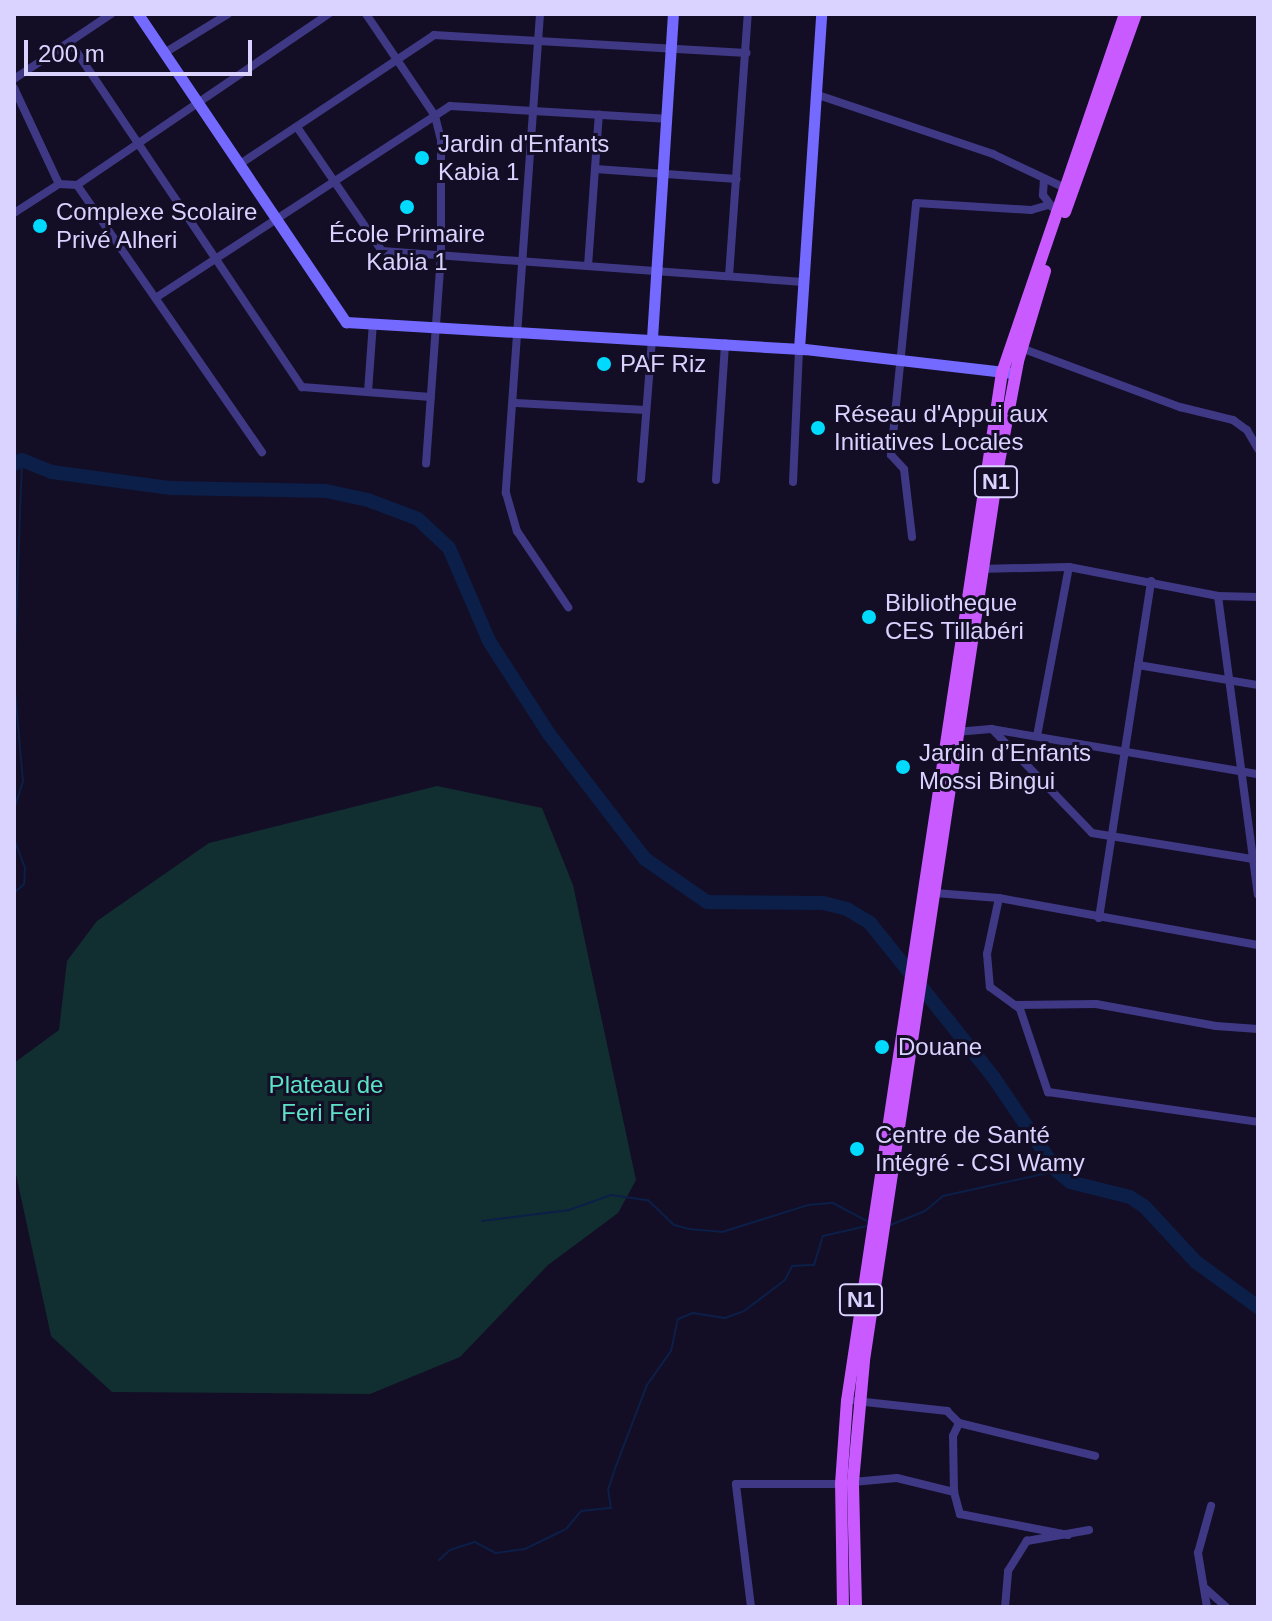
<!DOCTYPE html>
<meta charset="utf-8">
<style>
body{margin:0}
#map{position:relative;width:1272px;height:1621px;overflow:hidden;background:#130e26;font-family:Helvetica,sans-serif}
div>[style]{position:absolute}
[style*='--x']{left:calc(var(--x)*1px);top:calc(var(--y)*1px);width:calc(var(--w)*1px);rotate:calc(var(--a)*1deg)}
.green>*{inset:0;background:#112f30}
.stream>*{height:2px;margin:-1px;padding:0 1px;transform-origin:1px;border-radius:1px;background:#0b1f48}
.river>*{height:14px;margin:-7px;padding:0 7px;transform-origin:7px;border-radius:7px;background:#0b1f48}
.street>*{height:8px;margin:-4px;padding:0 4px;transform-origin:4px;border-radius:4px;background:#3f3985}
.secondary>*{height:11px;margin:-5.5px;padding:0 5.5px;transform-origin:5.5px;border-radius:5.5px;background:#746aff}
.primary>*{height:12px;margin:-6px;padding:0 6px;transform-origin:6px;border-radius:6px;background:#c85aff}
.dots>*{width:22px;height:22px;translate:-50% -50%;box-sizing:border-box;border:4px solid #130e26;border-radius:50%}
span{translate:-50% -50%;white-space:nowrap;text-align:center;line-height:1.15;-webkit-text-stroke:6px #130e26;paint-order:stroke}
.shield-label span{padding:2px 6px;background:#130e26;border:2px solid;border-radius:6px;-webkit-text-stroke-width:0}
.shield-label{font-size:22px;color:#dad3ff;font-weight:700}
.poi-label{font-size:24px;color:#dad3ff}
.left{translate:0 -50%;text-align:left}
.park-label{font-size:24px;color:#5ce2c6}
.frame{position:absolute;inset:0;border:16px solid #dad3ff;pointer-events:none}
.scale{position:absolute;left:24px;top:40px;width:228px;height:36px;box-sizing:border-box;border:4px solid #dad3ff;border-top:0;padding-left:10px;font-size:24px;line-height:28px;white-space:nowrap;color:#dad3ff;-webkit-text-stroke:6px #130e26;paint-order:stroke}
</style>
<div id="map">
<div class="green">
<div style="clip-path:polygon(437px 786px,542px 808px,573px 885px,636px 1180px,618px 1213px,548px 1265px,460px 1357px,370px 1394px,112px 1392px,51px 1336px,14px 1165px,14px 1063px,59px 1030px,67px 961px,97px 921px,209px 843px)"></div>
</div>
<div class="stream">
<div style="--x:14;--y:809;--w:28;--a:-72"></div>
<div style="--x:23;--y:782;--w:103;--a:-95"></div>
<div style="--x:14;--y:679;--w:219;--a:-87.9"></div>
<div style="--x:14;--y:839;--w:30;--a:69"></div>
<div style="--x:25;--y:867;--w:17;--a:93"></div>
<div style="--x:24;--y:884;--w:13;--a:138"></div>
<div style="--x:482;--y:1221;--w:88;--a:-7.2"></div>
<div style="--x:569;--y:1210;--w:45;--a:-19.7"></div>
<div style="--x:611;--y:1195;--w:37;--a:8"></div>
<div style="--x:648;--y:1200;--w:36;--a:44"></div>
<div style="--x:674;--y:1225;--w:16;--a:15"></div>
<div style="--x:689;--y:1229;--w:33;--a:5"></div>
<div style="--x:722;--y:1232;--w:90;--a:-17.4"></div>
<div style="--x:808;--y:1205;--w:25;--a:-5"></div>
<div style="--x:833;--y:1203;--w:40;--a:28"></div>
<div style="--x:888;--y:1226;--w:40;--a:-22"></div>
<div style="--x:925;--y:1211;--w:23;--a:-40"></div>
<div style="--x:943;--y:1196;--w:117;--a:-12.4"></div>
<div style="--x:439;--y:1560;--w:15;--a:-42"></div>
<div style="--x:450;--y:1550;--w:26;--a:-18"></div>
<div style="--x:475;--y:1542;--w:24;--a:28"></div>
<div style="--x:496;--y:1553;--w:29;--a:-8"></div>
<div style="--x:525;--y:1549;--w:46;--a:-26"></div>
<div style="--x:566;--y:1529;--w:23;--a:-50"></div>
<div style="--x:581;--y:1511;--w:30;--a:-6"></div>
<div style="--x:611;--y:1508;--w:18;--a:-99"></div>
<div style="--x:608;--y:1490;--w:25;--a:-72"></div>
<div style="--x:616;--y:1466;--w:87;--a:-69.1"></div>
<div style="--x:647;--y:1385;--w:42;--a:-54.8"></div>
<div style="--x:671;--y:1351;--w:33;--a:-78"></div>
<div style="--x:678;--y:1319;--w:16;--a:-22"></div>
<div style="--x:693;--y:1313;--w:32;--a:9"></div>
<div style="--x:725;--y:1318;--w:20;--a:-20"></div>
<div style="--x:744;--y:1311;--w:51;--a:-37.1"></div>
<div style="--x:785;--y:1280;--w:16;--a:-63"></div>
<div style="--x:792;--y:1266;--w:22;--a:-3"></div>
<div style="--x:814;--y:1265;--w:30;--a:-73"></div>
<div style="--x:823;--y:1236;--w:45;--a:-12.8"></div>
</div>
<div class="river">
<div style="--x:14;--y:464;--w:9;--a:-27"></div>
<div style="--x:22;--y:460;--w:32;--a:22"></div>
<div style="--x:52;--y:472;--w:120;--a:7.7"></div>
<div style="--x:171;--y:488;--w:155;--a:1.1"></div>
<div style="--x:326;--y:491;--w:43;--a:12.1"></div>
<div style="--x:368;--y:500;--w:53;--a:20.8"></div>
<div style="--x:418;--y:519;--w:42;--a:43.1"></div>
<div style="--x:449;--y:548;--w:101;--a:66.7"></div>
<div style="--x:489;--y:641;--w:111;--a:57.2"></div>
<div style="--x:549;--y:734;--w:158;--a:52.5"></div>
<div style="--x:645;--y:859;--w:75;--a:34.7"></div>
<div style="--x:707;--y:902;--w:116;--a:0.5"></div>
<div style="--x:823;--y:903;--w:25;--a:14"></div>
<div style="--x:847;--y:909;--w:27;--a:31"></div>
<div style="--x:870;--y:923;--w:198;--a:51.3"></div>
<div style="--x:994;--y:1078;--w:112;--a:55.9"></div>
<div style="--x:1057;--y:1171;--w:17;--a:40"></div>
<div style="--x:1070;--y:1182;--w:62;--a:14"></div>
<div style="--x:1130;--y:1197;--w:17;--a:33"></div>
<div style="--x:1144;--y:1206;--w:76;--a:47.1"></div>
<div style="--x:1196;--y:1262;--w:77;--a:36"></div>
</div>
<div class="street">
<div style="--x:366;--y:14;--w:123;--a:55.9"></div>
<div style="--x:435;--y:116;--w:25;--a:76"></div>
<div style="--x:441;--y:140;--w:115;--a:90"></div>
<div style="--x:441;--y:255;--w:209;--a:94.1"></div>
<div style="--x:540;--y:14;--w:480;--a:94.1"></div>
<div style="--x:506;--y:493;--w:40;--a:74"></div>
<div style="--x:517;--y:531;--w:92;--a:56.1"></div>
<div style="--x:70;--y:42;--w:416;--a:56.1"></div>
<div style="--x:302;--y:387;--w:129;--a:4.4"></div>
<div style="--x:166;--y:52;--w:73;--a:-31.5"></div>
<div style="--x:14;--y:79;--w:117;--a:-33.8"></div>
<div style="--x:14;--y:88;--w:106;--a:64.9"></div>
<div style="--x:815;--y:94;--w:188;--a:18.6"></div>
<div style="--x:993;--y:154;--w:80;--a:25.3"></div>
<div style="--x:297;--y:127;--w:150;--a:55.6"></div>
<div style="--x:382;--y:251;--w:422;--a:4.2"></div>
<div style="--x:240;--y:164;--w:233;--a:-33.6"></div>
<div style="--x:434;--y:35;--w:313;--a:3.3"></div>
<div style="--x:595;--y:169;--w:142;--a:4"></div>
<div style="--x:1044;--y:179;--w:16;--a:94"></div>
<div style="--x:1043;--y:195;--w:15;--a:53"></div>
<div style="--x:77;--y:185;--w:325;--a:55.3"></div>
<div style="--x:14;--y:213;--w:54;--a:-32.8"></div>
<div style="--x:59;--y:184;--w:18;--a:3"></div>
<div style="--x:77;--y:185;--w:305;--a:-34.2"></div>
<div style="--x:588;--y:266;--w:152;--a:-85.9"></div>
<div style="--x:729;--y:276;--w:263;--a:-85.9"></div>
<div style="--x:157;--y:297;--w:350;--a:-33.1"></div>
<div style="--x:450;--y:106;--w:216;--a:3.4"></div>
<div style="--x:1021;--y:348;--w:170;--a:20.4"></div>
<div style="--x:1180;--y:407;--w:55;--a:13.8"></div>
<div style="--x:1233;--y:420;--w:17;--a:36"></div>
<div style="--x:1247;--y:430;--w:22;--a:60"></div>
<div style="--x:368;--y:392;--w:69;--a:-85.9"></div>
<div style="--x:516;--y:403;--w:130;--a:3.1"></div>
<div style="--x:641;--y:479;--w:141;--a:-85.5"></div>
<div style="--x:716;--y:480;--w:137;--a:-86.2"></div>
<div style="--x:793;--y:482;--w:133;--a:-87.4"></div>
<div style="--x:912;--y:537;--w:68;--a:-96.7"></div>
<div style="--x:904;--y:469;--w:19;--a:-133"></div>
<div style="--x:891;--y:455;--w:253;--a:-84.3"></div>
<div style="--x:916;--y:203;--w:115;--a:3.5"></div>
<div style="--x:1031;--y:210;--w:19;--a:-16"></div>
<div style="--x:979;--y:569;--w:90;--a:-1.3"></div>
<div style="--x:1069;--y:567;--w:152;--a:11"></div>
<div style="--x:1218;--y:596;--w:40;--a:1.4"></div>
<div style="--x:1218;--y:596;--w:301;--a:82.4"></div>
<div style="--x:1138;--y:665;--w:122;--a:9.5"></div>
<div style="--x:992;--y:729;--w:144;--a:46.1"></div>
<div style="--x:1092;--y:833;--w:168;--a:9.2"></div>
<div style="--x:956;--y:732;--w:35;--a:-5"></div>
<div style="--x:991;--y:729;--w:271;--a:9.6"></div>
<div style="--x:1037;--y:736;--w:172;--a:-79.3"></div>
<div style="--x:935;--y:893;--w:64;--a:4.5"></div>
<div style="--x:999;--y:898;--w:263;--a:10.3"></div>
<div style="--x:999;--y:898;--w:57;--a:102.1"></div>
<div style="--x:987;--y:954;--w:33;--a:85"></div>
<div style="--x:990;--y:987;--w:37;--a:36"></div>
<div style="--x:1020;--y:1009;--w:88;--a:71.4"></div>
<div style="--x:1048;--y:1092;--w:212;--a:8.1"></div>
<div style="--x:1099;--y:918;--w:341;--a:-81.2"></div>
<div style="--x:1015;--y:1005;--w:81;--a:-0.7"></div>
<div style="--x:1096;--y:1004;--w:122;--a:10.4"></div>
<div style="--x:1216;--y:1026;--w:42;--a:4.1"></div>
<div style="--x:856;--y:1401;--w:92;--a:6.3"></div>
<div style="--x:947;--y:1411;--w:17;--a:45"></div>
<div style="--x:959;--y:1423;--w:140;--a:13.6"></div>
<div style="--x:853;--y:1482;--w:44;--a:-5.2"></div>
<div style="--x:897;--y:1478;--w:59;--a:13.8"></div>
<div style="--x:954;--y:1492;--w:23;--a:75"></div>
<div style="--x:960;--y:1514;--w:110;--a:11"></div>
<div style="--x:954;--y:1492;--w:56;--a:-91"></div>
<div style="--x:953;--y:1436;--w:14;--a:-65"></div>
<div style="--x:1206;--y:1589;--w:27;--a:42"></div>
<div style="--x:751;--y:1607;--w:124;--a:-97"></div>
<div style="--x:736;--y:1484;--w:105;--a:0"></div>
<div style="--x:1005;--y:1607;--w:36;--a:-85"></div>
<div style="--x:1008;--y:1571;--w:36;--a:-58"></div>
<div style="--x:1027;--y:1541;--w:63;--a:-10.1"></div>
<div style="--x:1207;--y:1607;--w:55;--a:-99.5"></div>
<div style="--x:1198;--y:1553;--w:49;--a:-74.5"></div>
</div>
<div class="secondary">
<div style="--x:138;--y:14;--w:372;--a:56"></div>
<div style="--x:346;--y:322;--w:460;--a:3.4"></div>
<div style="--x:805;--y:349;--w:207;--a:6.6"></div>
<div style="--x:652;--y:338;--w:325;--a:-86.3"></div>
<div style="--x:799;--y:349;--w:336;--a:-86.2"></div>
</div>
<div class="primary">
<div style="--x:1065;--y:212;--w:210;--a:-70.3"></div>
<div style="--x:843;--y:1607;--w:123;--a:-90.9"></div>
<div style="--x:841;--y:1484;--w:83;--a:-85.9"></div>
<div style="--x:847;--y:1401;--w:1040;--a:-81.43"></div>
<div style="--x:1002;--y:373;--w:379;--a:-71.1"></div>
<div style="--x:856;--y:1607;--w:125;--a:-91.4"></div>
<div style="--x:853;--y:1482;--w:122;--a:-84.8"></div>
<div style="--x:864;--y:1360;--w:908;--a:-81.45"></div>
<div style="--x:999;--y:462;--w:103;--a:-79.3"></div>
<div style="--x:1018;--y:361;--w:94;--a:-73.3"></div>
</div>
<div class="dots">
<div style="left:422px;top:158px;background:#00dafe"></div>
<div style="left:407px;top:207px;background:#00dafe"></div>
<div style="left:40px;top:226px;background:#00dafe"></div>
<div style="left:604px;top:364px;background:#00dafe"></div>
<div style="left:818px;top:428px;background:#00dafe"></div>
<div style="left:869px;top:617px;background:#00dafe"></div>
<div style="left:903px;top:767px;background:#00dafe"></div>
<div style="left:882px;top:1047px;background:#00dafe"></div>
<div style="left:857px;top:1149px;background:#00dafe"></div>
</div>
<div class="shield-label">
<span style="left:996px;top:482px">N1</span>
<span style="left:861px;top:1300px">N1</span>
</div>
<div class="poi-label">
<span class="left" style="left:438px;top:158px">Jardin d'Enfants<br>Kabia 1</span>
<span class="left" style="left:56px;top:226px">Complexe Scolaire<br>Privé Alheri</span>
<span style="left:407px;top:248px">École Primaire<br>Kabia 1</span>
<span class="left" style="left:620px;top:364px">PAF Riz</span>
<span class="left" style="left:834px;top:428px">Réseau d'Appui aux<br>Initiatives Locales</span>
<span class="left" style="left:885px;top:617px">Bibliotheque<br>CES Tillabéri</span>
<span class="left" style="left:919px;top:767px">Jardin d’Enfants<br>Mossi Bingui</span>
<span class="left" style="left:898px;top:1047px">Douane</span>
<span class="left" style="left:875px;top:1149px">Centre de Santé<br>Intégré - CSI Wamy</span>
</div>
<div class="park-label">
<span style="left:326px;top:1099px">Plateau de<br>Feri Feri</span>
</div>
<div class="frame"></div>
<div class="scale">200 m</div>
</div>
